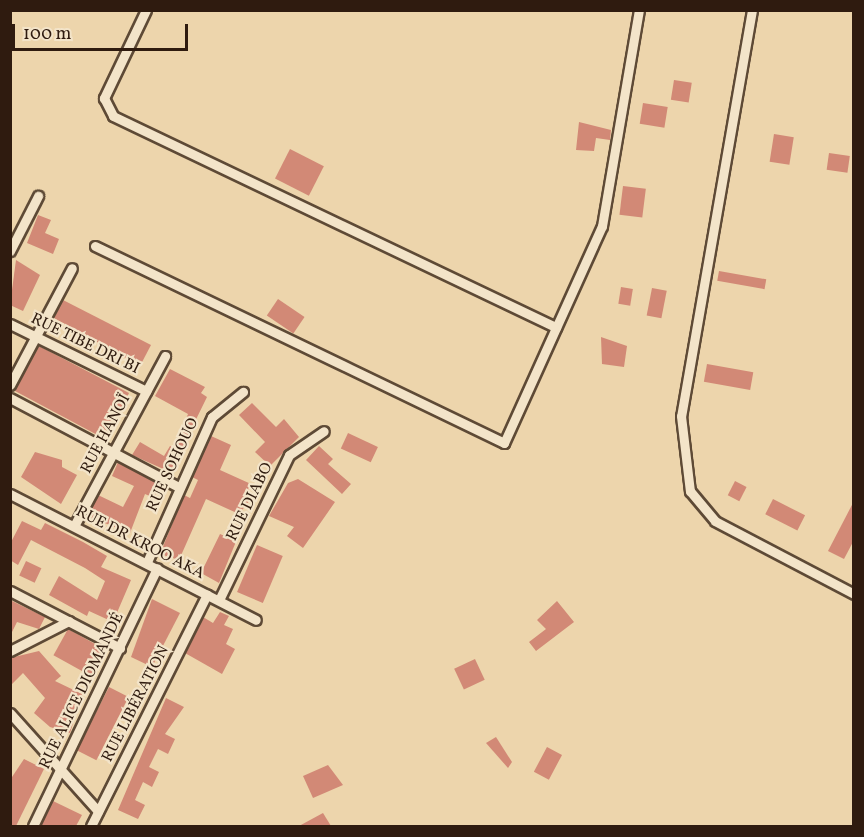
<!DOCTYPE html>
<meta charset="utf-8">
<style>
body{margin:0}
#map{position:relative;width:864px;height:837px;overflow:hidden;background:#edd5ac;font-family:Vollkorn,serif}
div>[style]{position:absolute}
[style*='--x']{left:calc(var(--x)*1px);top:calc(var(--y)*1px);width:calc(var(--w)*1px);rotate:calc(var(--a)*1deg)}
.building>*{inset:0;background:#d28976;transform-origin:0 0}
.roads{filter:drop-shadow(2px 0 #5e4a36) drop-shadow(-2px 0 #5e4a36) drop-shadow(0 2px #5e4a36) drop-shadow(0 -2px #5e4a36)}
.minor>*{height:9px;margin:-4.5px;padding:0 4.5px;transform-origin:4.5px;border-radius:4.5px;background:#f3e4c9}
span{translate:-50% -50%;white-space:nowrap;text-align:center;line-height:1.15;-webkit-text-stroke:4.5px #f3e4c9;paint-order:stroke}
.street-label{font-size:16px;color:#2f1b0f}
.frame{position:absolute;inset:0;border:12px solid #2f1b0f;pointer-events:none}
.scale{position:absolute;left:12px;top:24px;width:176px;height:27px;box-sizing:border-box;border:3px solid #2f1b0f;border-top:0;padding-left:8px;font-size:18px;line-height:21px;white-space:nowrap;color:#2f1b0f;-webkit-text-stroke:4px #f3e4c9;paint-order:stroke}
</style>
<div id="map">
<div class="building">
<div style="left:674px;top:80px;width:18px;height:20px;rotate:9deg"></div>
<div style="left:643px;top:103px;width:25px;height:21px;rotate:9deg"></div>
<div style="clip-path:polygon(579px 122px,611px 130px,610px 140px,596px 138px,594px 151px,576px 150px)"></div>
<div style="left:774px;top:134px;width:20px;height:28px;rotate:9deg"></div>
<div style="left:290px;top:149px;width:38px;height:33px;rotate:27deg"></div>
<div style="left:829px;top:153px;width:21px;height:17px;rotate:8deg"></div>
<div style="left:623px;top:186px;width:23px;height:29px;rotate:7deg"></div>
<div style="clip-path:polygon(38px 215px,51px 220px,45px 233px,59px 239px,53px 254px,27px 243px)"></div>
<div style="clip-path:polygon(16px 260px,40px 275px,23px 311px,10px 305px)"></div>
<div style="left:719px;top:271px;width:48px;height:10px;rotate:10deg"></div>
<div style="left:621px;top:287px;width:12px;height:17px;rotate:9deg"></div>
<div style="left:652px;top:288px;width:15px;height:28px;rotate:11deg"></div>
<div style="left:278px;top:299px;width:32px;height:20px;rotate:34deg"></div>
<div style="clip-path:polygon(63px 300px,151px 345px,140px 366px,54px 318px)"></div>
<div style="clip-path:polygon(601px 337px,627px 346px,624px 367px,602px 364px)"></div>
<div style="clip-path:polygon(39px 346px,129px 393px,109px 435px,103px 438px,15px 391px)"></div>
<div style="left:707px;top:364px;width:47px;height:18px;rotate:10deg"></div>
<div style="clip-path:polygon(170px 369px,205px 387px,201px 393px,207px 397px,182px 448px,175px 445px,188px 414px,155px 396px)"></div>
<div style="clip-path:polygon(252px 403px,276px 427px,284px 419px,299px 437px,270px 466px,255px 452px,265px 442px,239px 415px)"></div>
<div style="left:348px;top:433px;width:33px;height:17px;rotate:25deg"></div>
<div style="clip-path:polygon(211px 436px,231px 445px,220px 470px,251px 484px,245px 498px,250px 500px,239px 514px,206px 499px,179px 560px,160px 554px,184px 495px,190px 498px,198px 480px,192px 477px)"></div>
<div style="clip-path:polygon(140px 442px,164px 456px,170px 446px,180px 451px,170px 472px,132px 455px)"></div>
<div style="clip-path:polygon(319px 446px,333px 459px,328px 464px,351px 484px,342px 494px,306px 460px)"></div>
<div style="clip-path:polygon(35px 452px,62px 460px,62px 467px,77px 475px,61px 504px,21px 477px)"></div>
<div style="clip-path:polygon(118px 462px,160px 485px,154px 498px,145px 494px,130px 533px,87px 516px,98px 495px,123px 507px,134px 486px,112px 476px)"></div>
<div style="clip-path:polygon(298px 479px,335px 502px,303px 548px,287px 536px,294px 527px,269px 516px,288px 483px)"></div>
<div style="left:735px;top:481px;width:13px;height:16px;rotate:27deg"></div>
<div style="left:773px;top:499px;width:36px;height:17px;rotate:27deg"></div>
<div style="clip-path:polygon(854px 501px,854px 540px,844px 559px,828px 551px)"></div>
<div style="clip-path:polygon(22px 521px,41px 530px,45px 523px,83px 542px,107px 556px,101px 567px,131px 580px,113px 622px,89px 611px,87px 616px,49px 595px,59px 576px,97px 600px,105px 581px,85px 568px,31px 540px,18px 565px,10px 560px,10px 544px)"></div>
<div style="clip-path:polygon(233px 523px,242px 527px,219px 583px,201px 573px,220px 534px,227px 537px)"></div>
<div style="left:257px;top:545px;width:28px;height:51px;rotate:23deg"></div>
<div style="left:26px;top:561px;width:17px;height:16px;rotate:25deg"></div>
<div style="clip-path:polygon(152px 599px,180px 613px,152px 667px,131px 657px)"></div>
<div style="clip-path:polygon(10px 600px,45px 617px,39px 629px,17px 622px,10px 636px)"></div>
<div style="clip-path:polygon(557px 601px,574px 622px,536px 651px,529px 642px,546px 629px,537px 620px)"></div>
<div style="clip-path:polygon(220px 612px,229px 616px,224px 625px,233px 629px,226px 644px,235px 649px,222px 674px,185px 653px,203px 617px,213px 623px)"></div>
<div style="left:68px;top:629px;width:45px;height:30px;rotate:29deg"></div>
<div style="clip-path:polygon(39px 651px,61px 676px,55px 681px,82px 694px,70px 733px,50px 727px,34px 713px,45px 698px,23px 673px,10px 686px,10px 658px)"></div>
<div style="left:475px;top:659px;width:23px;height:23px;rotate:65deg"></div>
<div style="left:109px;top:687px;width:22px;height:71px;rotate:27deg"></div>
<div style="clip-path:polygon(166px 698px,184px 707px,165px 734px,175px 739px,168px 754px,158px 749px,149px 767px,159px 772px,152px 787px,143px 782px,135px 800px,145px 805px,138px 819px,118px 810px)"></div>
<div style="clip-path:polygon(496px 737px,512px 762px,508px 768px,486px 743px)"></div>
<div style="left:547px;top:747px;width:17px;height:28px;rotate:28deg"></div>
<div style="clip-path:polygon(24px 759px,44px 769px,16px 826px,10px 826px,10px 780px)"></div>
<div style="clip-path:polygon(328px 765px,343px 785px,313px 798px,303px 776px)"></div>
<div style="clip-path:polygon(53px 801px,82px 815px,76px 826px,41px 826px)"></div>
<div style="clip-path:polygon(323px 813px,331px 826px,299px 826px)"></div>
</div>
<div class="roads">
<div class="minor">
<div style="--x:146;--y:10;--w:98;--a:115.5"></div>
<div style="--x:104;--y:98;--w:20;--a:63"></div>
<div style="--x:113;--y:116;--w:491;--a:25.5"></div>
<div style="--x:752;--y:10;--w:412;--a:99.9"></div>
<div style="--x:681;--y:416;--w:76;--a:83.2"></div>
<div style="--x:690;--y:491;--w:39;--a:50"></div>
<div style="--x:715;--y:521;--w:157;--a:27.7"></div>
<div style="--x:95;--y:246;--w:454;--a:25.7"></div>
<div style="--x:504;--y:443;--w:238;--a:-65.7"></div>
<div style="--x:602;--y:226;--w:219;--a:-80.3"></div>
<div style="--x:10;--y:251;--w:62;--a:-63"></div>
<div style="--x:10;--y:324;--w:152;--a:26.2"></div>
<div style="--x:10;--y:385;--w:132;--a:-62.1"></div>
<div style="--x:10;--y:398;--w:189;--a:27.8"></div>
<div style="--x:10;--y:494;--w:276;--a:27.1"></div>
<div style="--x:74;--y:526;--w:193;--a:-61.8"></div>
<div style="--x:147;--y:562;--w:159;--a:-65.9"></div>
<div style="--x:212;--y:417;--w:40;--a:-39"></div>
<div style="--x:10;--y:591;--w:124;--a:27.4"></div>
<div style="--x:219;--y:600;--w:161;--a:-64.2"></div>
<div style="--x:289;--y:455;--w:42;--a:-34.4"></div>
<div style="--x:10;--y:651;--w:66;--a:-27"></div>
<div style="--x:10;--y:713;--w:132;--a:48.1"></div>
<div style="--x:33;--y:826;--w:286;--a:-64.3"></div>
<div style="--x:91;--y:826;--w:259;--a:-63.4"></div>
</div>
</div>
<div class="street-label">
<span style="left:85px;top:344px;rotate:26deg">RUE TIBE DRI BI</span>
<span style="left:106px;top:434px;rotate:-62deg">RUE HANOÏ</span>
<span style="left:173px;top:465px;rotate:-65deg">RUE SOHOUO</span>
<span style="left:250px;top:502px;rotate:-64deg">RUE DIABO</span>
<span style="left:140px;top:543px;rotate:27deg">RUE DR KROO AKA</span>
<span style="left:82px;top:691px;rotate:-64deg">RUE ALICE DIOMANDÉ</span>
<span style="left:136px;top:704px;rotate:-63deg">RUE LIBÉRATION</span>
</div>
<div class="frame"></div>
<div class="scale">100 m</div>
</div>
